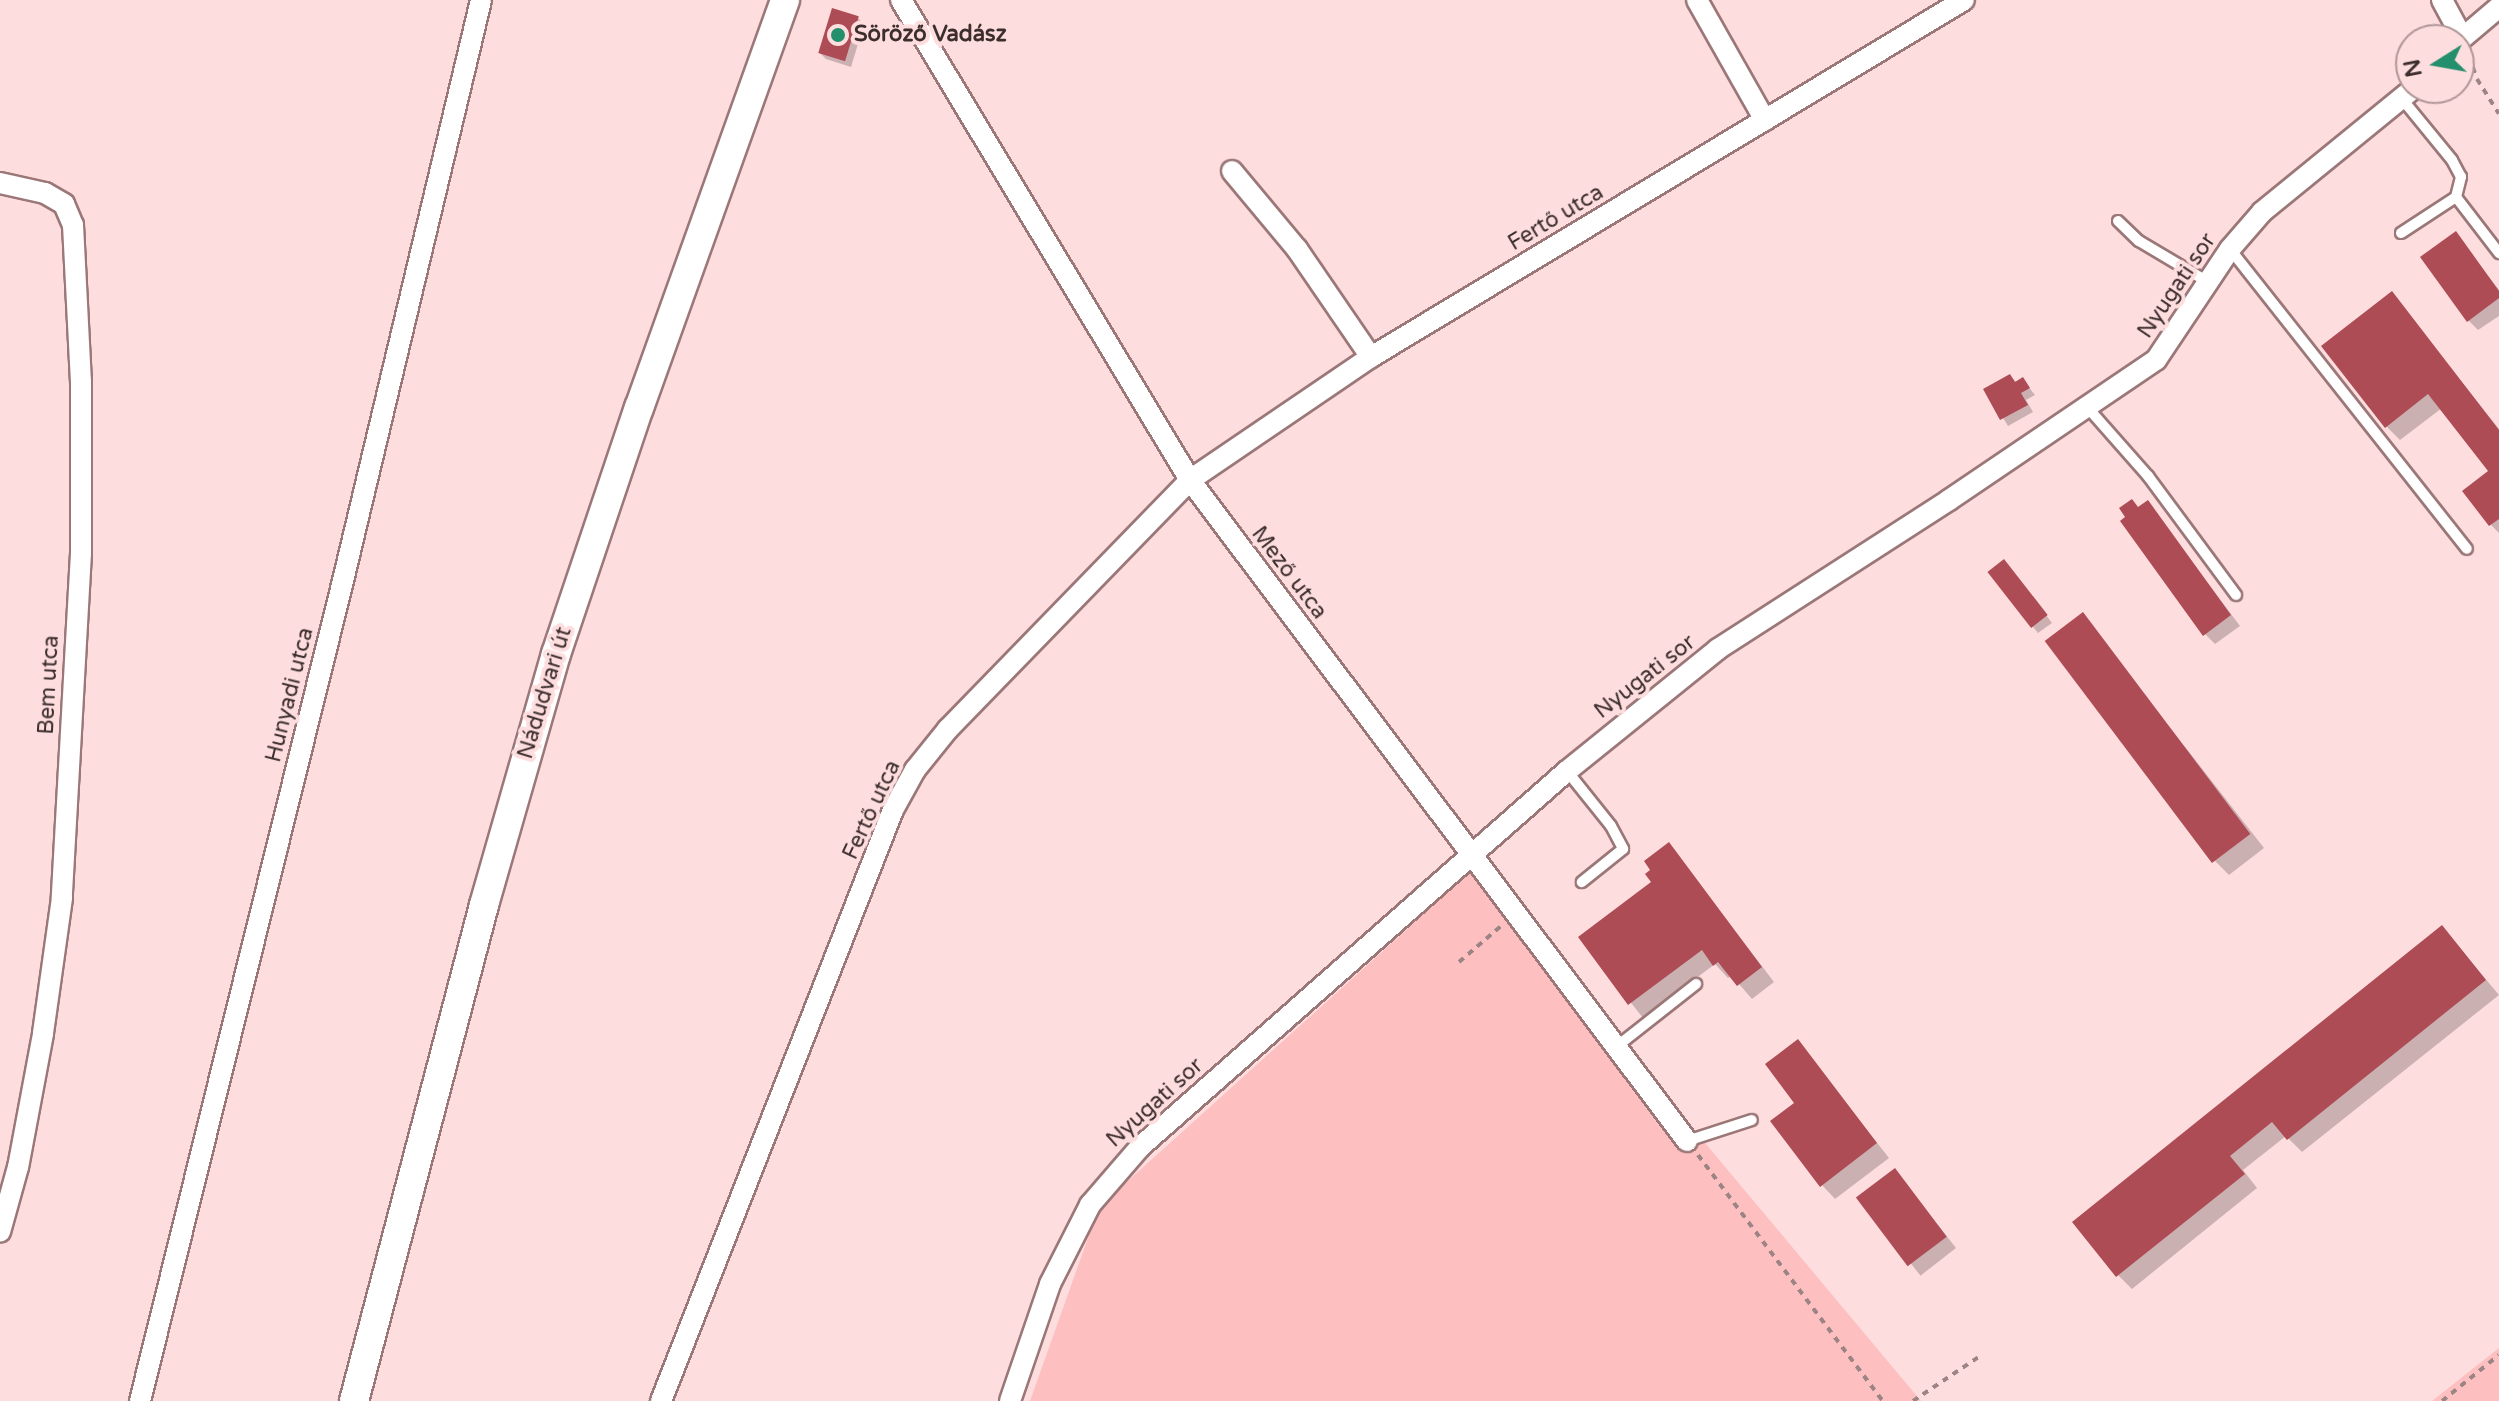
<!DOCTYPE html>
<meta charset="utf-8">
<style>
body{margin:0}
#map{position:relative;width:2499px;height:1401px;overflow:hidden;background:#feddde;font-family:"Varela Round",sans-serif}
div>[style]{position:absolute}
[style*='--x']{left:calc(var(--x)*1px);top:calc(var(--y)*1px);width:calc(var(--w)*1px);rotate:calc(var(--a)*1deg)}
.green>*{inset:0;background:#fdbfc0}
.shadow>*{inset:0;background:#0003;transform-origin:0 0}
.building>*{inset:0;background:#ad4c54;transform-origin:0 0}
.path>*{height:4px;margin-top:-2px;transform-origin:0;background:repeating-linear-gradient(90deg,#9c8484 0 6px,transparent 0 12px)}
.roads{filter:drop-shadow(2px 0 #9b7778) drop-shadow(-2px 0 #9b7778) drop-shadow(0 2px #9b7778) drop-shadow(0 -2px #9b7778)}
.service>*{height:10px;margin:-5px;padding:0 5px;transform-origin:5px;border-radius:5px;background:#fff}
.minor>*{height:20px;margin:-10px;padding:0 10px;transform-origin:10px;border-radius:10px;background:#fff}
.secondary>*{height:28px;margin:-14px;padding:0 14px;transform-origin:14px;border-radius:14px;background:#fff}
.dots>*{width:22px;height:22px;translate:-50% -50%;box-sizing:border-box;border:4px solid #feddde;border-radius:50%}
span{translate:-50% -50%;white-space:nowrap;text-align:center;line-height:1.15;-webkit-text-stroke:8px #feddde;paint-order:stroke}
.poi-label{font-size:22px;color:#3d2e2e;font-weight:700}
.left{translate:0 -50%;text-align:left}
.street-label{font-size:22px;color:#3d2e2e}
.north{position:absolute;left:2395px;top:24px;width:80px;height:80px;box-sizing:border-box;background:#feddde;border:2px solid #b19798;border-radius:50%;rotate:259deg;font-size:22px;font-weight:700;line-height:32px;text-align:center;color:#3d2e2e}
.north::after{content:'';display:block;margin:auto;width:28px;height:36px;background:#248f6d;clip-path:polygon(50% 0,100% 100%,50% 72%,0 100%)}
</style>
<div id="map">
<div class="green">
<div style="clip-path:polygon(1475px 868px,1921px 1401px,1030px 1401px,1099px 1207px)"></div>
<div style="clip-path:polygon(2499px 1348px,2499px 1401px,2432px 1401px)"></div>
</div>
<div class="shadow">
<div style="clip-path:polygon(858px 18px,864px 24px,851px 67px,826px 59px,820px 53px)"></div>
<div style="clip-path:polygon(2455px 234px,2499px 290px,2499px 316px,2478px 330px,2468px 320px)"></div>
<div style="clip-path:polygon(2392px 294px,2499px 429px,2499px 533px,2491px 525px,2491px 471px,2442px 408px,2400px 440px,2386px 426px)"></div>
<div style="clip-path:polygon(2010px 376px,2017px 383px,2023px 380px,2035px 395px,2026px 400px,2033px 412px,2008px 426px,1986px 390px)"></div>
<div style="clip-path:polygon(2148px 503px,2240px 626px,2215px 644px,2205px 634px,2139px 509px)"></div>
<div style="clip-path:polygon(2010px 568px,2052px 623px,2038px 633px,1990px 572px)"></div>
<div style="clip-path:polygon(2082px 615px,2264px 848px,2229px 875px,2215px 861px)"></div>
<div style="clip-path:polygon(1669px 844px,1774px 982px,1752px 999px,1732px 976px,1728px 978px,1715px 964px,1643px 1018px,1580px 938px,1654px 883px)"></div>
<div style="clip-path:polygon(2442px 927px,2499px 995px,2302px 1152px,2286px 1136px,2243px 1170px,2257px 1188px,2132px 1289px,2118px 1275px)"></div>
<div style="clip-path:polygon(1798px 1042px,1889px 1158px,1835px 1199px,1822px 1185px,1797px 1103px)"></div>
<div style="left:1895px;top:1170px;width:99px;height:45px;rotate:52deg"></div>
</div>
<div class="building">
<div style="left:832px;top:8px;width:28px;height:47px;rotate:17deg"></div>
<div style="clip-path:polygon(2456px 231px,2499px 291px,2499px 298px,2467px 322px,2420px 257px)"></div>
<div style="clip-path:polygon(2392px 291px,2499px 430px,2499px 519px,2489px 526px,2462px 491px,2488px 471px,2428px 394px,2385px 428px,2321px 346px)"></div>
<div style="clip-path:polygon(2010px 374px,2015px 382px,2023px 377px,2030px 388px,2021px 393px,2028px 405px,2000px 420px,1983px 389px)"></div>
<div style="clip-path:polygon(2132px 499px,2138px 507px,2148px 500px,2231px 615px,2203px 636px,2120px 521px,2125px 517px,2119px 508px)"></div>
<div style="left:2004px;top:559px;width:71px;height:21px;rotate:52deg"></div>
<div style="left:2083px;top:612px;width:278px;height:48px;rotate:53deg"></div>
<div style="clip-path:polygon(1669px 842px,1762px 967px,1737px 986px,1718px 962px,1713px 966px,1702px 950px,1628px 1005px,1578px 937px,1651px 882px,1645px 874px,1650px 870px,1644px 861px)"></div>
<div style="clip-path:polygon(2442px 925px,2486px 980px,2287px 1140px,2272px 1122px,2230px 1156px,2245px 1174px,2116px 1277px,2072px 1222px)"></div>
<div style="clip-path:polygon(1798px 1039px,1877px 1143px,1820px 1187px,1770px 1121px,1794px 1103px,1765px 1064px)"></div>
<div style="left:1895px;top:1168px;width:86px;height:49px;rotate:53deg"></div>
</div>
<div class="path">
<div style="--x:2469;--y:56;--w:24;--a:71"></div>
<div style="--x:2477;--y:79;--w:41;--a:57.8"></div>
<div style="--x:1459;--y:962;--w:55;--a:-40.6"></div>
<div style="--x:1698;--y:1155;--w:308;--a:53.1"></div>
<div style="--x:1913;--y:1401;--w:81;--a:-33.9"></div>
<div style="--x:2442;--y:1401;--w:73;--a:-38.9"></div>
</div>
<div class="roads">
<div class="service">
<div style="--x:2456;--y:197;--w:71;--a:52.5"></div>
<div style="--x:2118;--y:221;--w:29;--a:44"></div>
<div style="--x:2139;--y:241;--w:80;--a:30.7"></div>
<div style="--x:2401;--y:233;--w:66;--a:-33.2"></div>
<div style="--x:2456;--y:197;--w:21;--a:-76"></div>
<div style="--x:2461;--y:177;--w:19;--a:-118"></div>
<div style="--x:2452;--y:160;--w:79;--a:-129.3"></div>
<div style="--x:2230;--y:249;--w:382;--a:51.7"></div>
<div style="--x:2088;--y:408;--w:91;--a:48.6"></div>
<div style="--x:2148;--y:476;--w:148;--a:53.5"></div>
<div style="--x:1567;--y:771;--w:70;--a:51.3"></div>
<div style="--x:1611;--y:826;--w:26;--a:62"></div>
<div style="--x:1623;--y:849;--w:53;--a:141.2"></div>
<div style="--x:1616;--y:1047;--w:102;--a:-38.2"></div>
<div style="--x:1687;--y:1141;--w:68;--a:-17.9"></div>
</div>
<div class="minor">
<div style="--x:901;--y:0;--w:560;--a:58.95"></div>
<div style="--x:1190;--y:480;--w:827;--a:53.06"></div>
<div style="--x:1697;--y:0;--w:138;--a:60.5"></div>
<div style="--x:2442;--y:0;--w:42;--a:61.6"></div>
<div style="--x:2459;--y:41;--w:52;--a:-40.4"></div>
<div style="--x:1232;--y:171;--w:102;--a:50.2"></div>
<div style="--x:1297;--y:249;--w:131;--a:55.6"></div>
<div style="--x:0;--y:183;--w:46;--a:12.5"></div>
<div style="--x:45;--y:193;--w:22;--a:30"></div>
<div style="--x:64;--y:204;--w:23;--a:67"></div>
<div style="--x:73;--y:225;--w:156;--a:87.1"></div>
<div style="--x:81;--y:381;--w:172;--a:90"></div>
<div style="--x:81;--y:553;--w:346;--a:93.2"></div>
<div style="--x:62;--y:898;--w:137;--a:98"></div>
<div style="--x:43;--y:1034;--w:135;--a:100.6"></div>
<div style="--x:18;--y:1167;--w:67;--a:105.5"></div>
<div style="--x:140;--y:1401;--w:841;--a:-76.1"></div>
<div style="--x:342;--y:585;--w:601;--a:-76.63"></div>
<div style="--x:661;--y:1401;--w:635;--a:-68.57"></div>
<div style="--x:893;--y:810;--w:46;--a:-61.2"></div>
<div style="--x:915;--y:770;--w:53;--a:-51.2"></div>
<div style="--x:948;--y:729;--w:347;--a:-45.8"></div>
<div style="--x:1190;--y:480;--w:219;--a:-34.2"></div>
<div style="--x:1371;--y:357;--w:692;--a:-31.05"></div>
<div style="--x:1010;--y:1401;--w:124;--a:-71.1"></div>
<div style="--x:1050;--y:1284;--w:89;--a:-63.1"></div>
<div style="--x:1090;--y:1205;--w:77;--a:-49.2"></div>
<div style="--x:1140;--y:1147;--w:569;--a:-41.37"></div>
<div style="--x:1567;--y:771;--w:194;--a:-38.9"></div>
<div style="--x:1718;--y:649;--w:275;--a:-32.8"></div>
<div style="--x:1949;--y:500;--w:250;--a:-34.1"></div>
<div style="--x:2156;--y:360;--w:133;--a:-56.3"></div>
<div style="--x:2230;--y:249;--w:49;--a:-49.1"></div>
<div style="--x:2262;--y:212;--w:196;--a:-39.2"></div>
</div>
<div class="secondary">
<div style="--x:354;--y:1401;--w:513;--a:-75.31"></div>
<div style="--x:484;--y:905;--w:261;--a:-74"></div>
<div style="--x:556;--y:654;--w:260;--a:-71.4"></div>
<div style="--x:639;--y:408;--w:433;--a:-70.3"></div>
</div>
</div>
<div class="dots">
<div style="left:838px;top:35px;background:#248f6d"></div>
</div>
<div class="poi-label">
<span class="left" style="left:854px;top:35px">Söröző Vadász</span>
</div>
<div class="street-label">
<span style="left:1556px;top:218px;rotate:-31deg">Fertő utca</span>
<span style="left:2177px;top:286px;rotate:-56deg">Nyugati sor</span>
<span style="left:1289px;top:573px;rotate:53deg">Mező utca</span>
<span style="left:1645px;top:677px;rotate:-38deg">Nyugati sor</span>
<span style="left:49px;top:685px;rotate:-87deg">Bem utca</span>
<span style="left:545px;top:693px;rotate:-73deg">Nádudvari út</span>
<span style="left:290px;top:695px;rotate:-76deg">Hunyadi utca</span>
<span style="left:872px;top:810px;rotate:-65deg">Fertő utca</span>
<span style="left:1155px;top:1103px;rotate:-42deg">Nyugati sor</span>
</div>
<div class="north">N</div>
</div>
